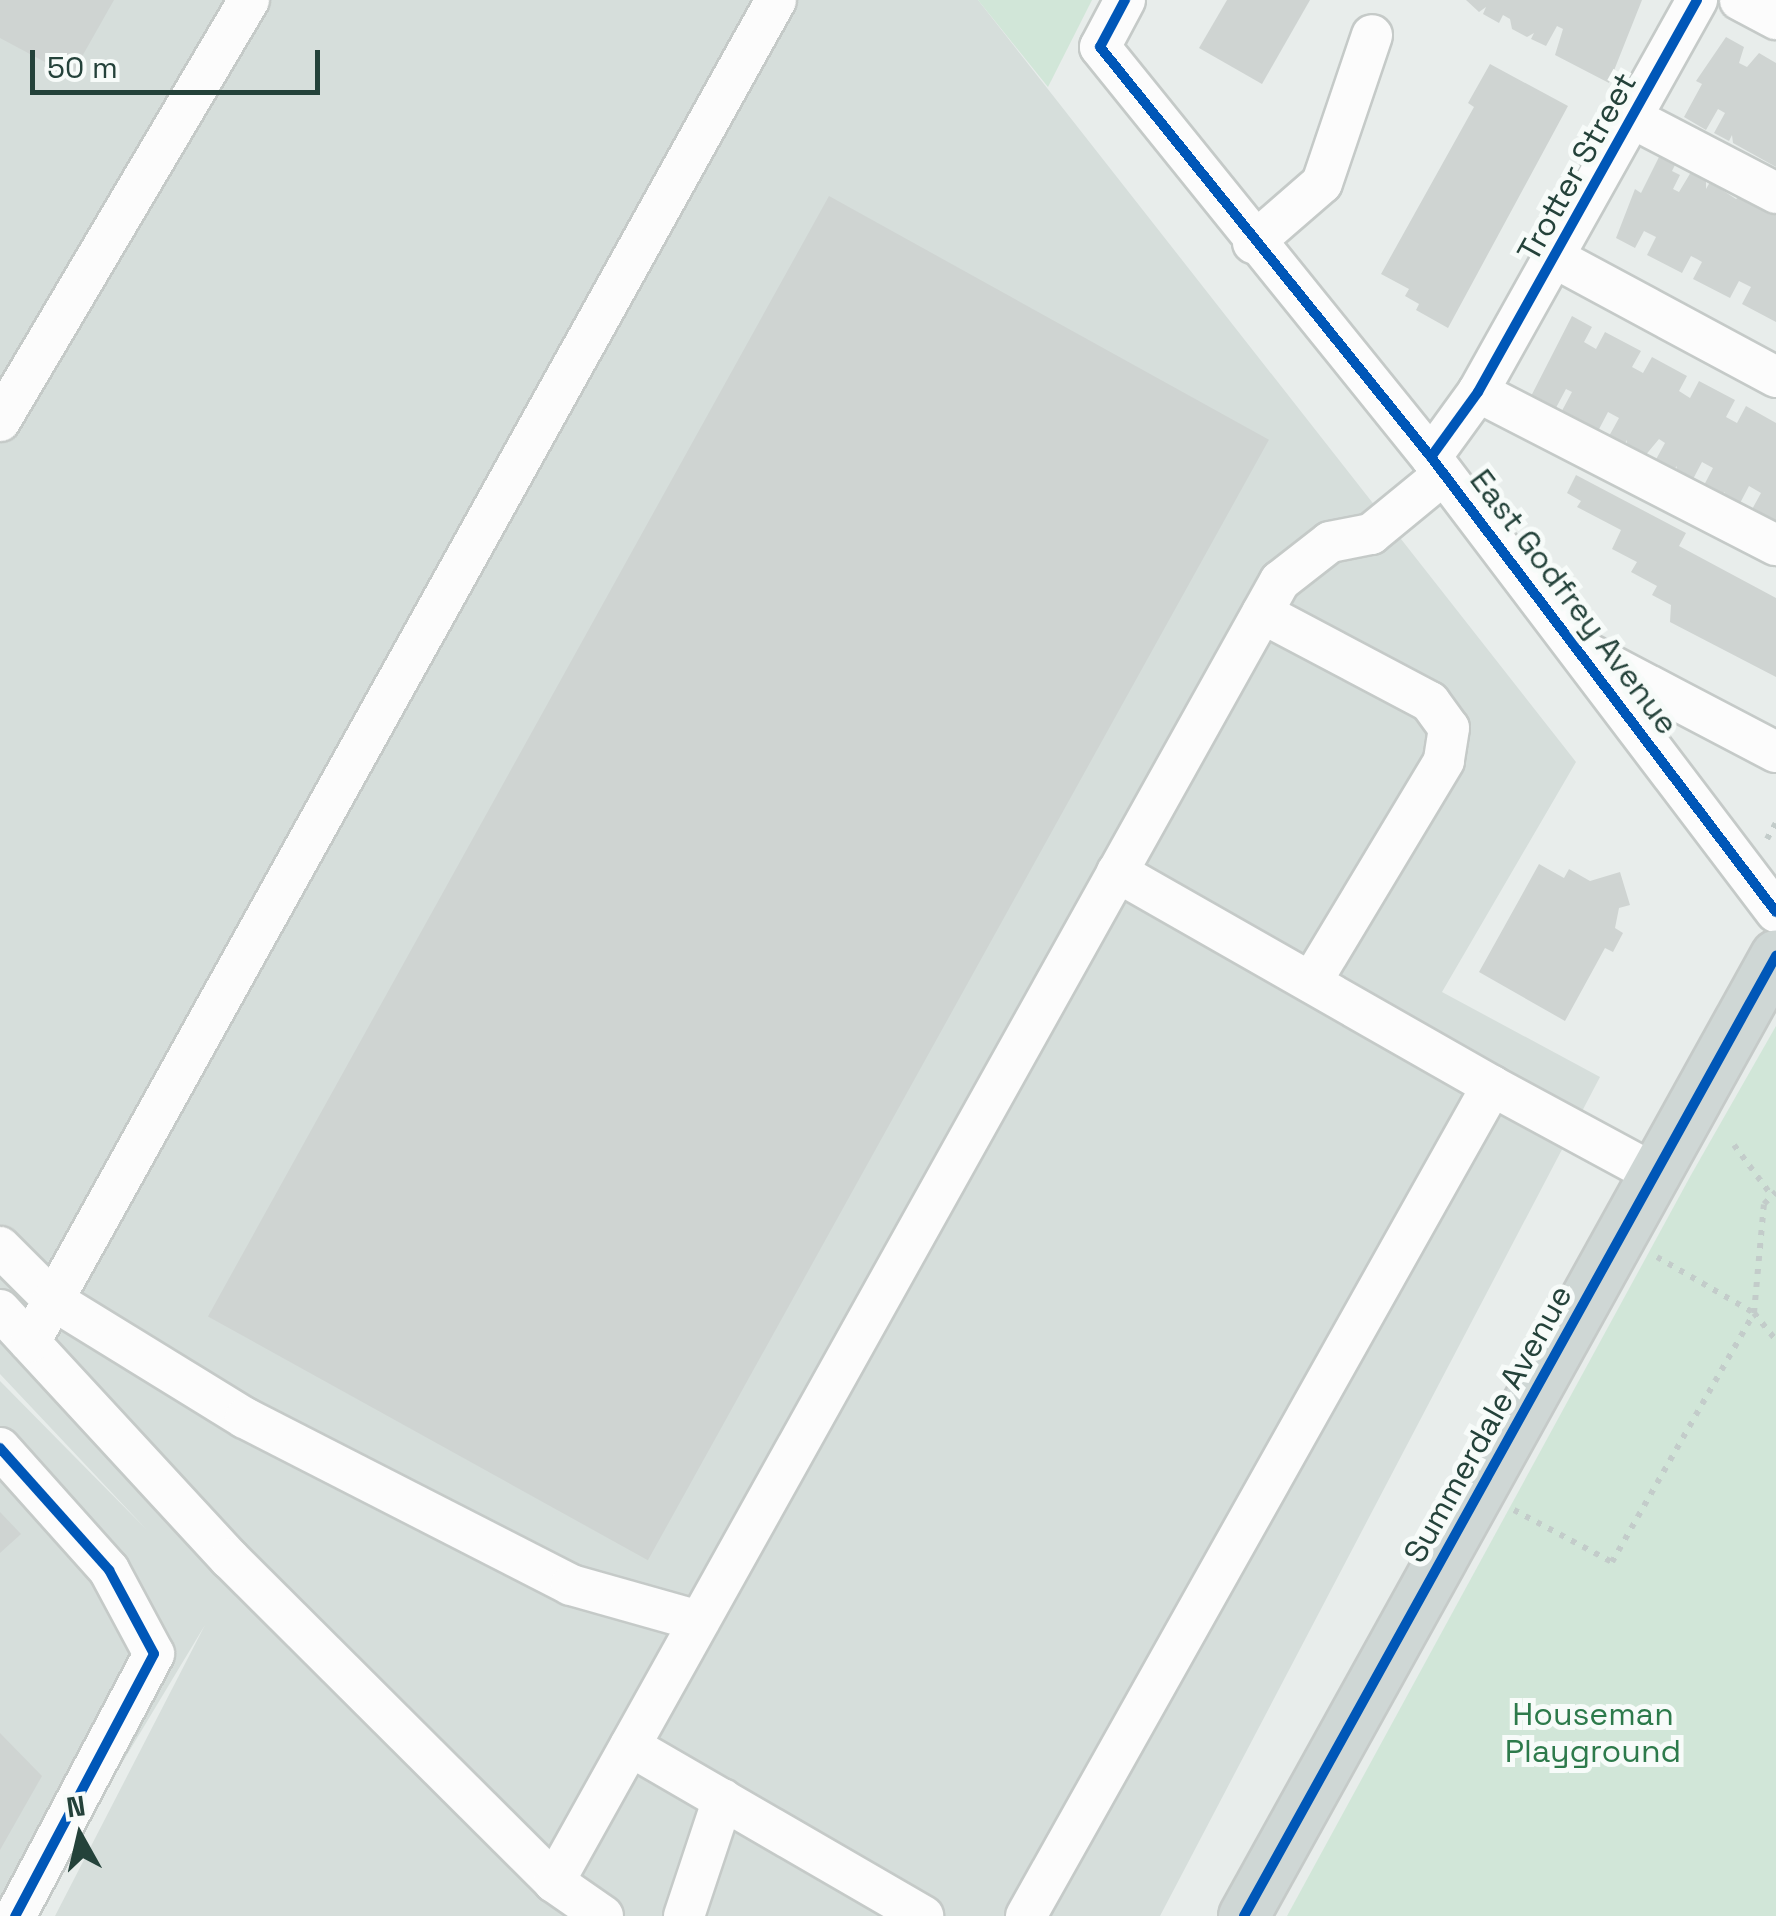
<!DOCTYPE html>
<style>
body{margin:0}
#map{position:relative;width:1776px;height:1916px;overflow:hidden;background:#e8edeb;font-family:"Space Grotesk",sans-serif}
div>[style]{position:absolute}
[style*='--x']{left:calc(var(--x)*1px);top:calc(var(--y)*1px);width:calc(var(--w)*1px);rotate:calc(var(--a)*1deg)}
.built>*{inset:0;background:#d6dedb}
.green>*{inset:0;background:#d1e6d8}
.building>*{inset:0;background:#cfd4d2;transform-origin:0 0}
.path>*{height:6px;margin-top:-3px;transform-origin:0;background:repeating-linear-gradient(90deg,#c3ccca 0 5px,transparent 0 13px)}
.roads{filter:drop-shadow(2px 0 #c5cac8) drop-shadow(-2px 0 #c5cac8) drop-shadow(0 2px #c5cac8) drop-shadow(0 -2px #c5cac8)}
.minor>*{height:40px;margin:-20px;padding:0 20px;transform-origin:20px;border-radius:20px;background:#fcfcfc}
.major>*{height:50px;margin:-25px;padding:0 25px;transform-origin:25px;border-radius:25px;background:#cfd7d5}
.cycleway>*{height:10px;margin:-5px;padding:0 5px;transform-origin:5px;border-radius:5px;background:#0057b8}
span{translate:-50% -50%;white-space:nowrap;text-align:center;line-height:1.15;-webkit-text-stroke:10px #f7fbf9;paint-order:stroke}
.street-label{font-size:32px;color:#24423a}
.park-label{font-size:32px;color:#2d7a4b}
.north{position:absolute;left:30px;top:1786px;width:100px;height:100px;-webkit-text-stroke:8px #f7fbf9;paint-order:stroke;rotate:352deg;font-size:28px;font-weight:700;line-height:40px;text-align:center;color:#24423a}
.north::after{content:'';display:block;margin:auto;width:35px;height:45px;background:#24423a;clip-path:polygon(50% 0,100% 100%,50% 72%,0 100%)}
.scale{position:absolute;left:30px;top:50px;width:290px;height:45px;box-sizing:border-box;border:5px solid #24423a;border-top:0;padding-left:12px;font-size:30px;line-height:35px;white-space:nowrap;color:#24423a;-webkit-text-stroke:8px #f7fbf9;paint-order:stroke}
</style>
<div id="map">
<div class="built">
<div style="clip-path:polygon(0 0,978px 0,1576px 762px,1442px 992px,1600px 1077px,1160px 1916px,55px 1916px,205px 1625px,30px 1916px,0 1916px,0 1381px,146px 1529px,0 1374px)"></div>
</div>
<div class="green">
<div style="clip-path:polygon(978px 0,1092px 0,1048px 87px)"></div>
<div style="clip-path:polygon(1776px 1026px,1776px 1916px,1287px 1916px,1691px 1175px)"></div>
</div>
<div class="building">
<div style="clip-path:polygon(0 0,114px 0,71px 76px,0 38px)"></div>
<div style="clip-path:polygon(1227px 0,1310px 0,1262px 84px,1199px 48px)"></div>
<div style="clip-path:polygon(1466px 0,1642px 0,1609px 83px,1555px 55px,1563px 29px,1557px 26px,1546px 46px,1531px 39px,1534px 33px,1527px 37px,1512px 29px,1510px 19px,1503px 15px,1499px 23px,1483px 14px,1486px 7px,1479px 12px)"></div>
<div style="clip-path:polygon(1726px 37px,1744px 47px,1739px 63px,1747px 67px,1759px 53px,1776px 63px,1776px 167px,1733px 143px,1732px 135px,1729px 141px,1714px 133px,1725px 113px,1718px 109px,1706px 130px,1684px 117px,1702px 84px,1696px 81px)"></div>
<div style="clip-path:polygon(1490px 64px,1568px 106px,1448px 328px,1416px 310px,1419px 304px,1405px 296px,1409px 289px,1381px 274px,1474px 107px,1468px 103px)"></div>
<div style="clip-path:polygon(1660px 155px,1676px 163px,1672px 171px,1680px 175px,1673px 189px,1679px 192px,1691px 172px,1706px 180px,1706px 189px,1710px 182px,1736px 199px,1745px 193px,1776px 209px,1776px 322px,1742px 304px,1751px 287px,1739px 281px,1730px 298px,1693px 279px,1702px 262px,1697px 259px,1691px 256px,1682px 273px,1647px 255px,1656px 237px,1644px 231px,1635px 248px,1616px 238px,1635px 189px,1641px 193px)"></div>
<div style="left:829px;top:196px;width:503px;height:1281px;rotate:29deg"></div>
<div style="clip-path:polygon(1572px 316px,1592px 327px,1584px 342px,1596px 349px,1605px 332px,1641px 351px,1632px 367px,1643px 373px,1652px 357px,1687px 376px,1679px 391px,1690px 398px,1699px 381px,1735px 400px,1726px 417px,1737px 423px,1746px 406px,1776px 423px,1776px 528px,1769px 524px,1773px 518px,1765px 521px,1750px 513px,1761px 493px,1749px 486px,1738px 507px,1722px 499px,1725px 492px,1718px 497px,1702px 489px,1713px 468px,1702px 462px,1691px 483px,1675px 474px,1677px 466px,1672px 472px,1654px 463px,1665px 443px,1659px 439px,1644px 457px,1626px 448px,1627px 440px,1623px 447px,1608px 438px,1619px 418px,1608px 412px,1597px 433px,1556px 422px,1572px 392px,1566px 389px,1550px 419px,1526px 406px)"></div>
<div style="clip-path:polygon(1576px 475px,1686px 533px,1679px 546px,1776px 598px,1776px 677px,1670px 622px,1671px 605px,1652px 595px,1657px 586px,1631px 572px,1637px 562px,1612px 549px,1621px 530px,1577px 507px,1581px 501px,1567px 493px)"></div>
<div style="clip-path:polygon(1539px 864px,1564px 878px,1569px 869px,1590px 881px,1620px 872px,1630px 905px,1619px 908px,1615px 928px,1623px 933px,1613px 952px,1605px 948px,1565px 1021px,1479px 972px)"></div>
<div style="clip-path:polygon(0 1512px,21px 1534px,0 1553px)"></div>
<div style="clip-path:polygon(0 1733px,42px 1776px,0 1850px)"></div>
</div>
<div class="path">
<div style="--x:1767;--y:839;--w:18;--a:-61"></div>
<div style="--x:1734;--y:1145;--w:64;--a:53.3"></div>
<div style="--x:1657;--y:1257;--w:112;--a:30"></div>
<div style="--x:1754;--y:1313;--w:35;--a:51"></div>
<div style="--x:1514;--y:1510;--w:111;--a:28"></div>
<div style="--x:1612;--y:1562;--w:287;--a:-60.3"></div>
<div style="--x:1754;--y:1313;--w:109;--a:-84.8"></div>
<div style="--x:1764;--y:1204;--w:17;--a:-45"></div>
</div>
<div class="roads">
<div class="minor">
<div style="--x:1125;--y:0;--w:53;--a:118"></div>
<div style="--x:1100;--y:47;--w:527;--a:51.09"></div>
<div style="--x:1431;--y:457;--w:571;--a:52.83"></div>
<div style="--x:1740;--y:0;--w:41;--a:27.8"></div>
<div style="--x:1634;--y:119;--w:160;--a:27.5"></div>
<div style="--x:1253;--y:243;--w:91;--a:-41"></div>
<div style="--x:1322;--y:183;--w:156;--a:-71.3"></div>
<div style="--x:1555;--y:258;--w:251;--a:28.3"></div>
<div style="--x:1478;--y:392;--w:335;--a:27.2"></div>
<div style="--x:0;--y:421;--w:489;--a:-59.4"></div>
<div style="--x:1431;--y:457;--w:80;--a:-54.1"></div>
<div style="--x:1478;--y:392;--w:449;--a:-60.8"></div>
<div style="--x:1262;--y:613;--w:190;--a:27.9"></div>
<div style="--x:1430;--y:702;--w:32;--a:54"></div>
<div style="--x:1449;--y:728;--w:33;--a:99"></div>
<div style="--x:1444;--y:761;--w:258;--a:121"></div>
<div style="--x:1589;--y:654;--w:211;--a:27.7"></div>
<div style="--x:1117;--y:872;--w:432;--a:29.7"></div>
<div style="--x:0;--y:1247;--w:75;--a:45"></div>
<div style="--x:53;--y:1300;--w:225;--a:31.6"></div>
<div style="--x:245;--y:1418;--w:366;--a:27.1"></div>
<div style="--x:571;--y:1585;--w:133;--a:15.7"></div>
<div style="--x:0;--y:1310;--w:339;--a:47.3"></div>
<div style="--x:230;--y:1559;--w:457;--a:44.9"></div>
<div style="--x:30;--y:1342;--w:1535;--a:-60.93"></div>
<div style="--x:0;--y:1448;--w:164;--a:48.2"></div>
<div style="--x:109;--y:1570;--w:95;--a:61.8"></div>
<div style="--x:154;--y:1654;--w:297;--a:117.9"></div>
<div style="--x:630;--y:1746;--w:339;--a:30.1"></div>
<div style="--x:603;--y:1916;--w:60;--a:-145.2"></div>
<div style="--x:554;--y:1882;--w:1490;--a:-60.84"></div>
<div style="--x:1280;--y:581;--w:63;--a:-38"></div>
<div style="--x:1330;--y:542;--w:42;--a:-11"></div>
<div style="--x:1371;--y:534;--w:94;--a:-39.4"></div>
<div style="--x:684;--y:1916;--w:123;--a:-71.6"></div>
<div style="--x:1026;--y:1916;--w:952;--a:-60.69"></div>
<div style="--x:1492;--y:1086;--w:185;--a:28.4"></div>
</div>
<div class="major">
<div style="--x:1244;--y:1916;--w:1098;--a:-61.01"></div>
</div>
</div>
<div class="cycleway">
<div style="--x:1125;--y:0;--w:53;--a:118"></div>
<div style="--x:1100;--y:47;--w:527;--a:51.09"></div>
<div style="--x:1431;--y:457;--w:571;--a:52.83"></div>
<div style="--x:1431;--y:457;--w:80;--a:-54.1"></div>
<div style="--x:1478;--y:392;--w:449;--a:-60.8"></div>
<div style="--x:0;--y:1448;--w:164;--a:48.2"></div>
<div style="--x:109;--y:1570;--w:95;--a:61.8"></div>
<div style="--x:154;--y:1654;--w:297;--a:117.9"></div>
<div style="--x:1244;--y:1916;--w:1098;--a:-61.01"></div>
</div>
<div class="street-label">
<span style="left:1577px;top:167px;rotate:-61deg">Trotter Street</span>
<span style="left:1574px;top:602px;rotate:53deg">East Godfrey Avenue</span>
<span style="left:1488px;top:1424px;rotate:-61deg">Summerdale Avenue</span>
</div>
<div class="park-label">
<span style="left:1593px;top:1733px">Houseman<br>Playground</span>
</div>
<div class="north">N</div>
<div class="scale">50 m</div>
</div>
